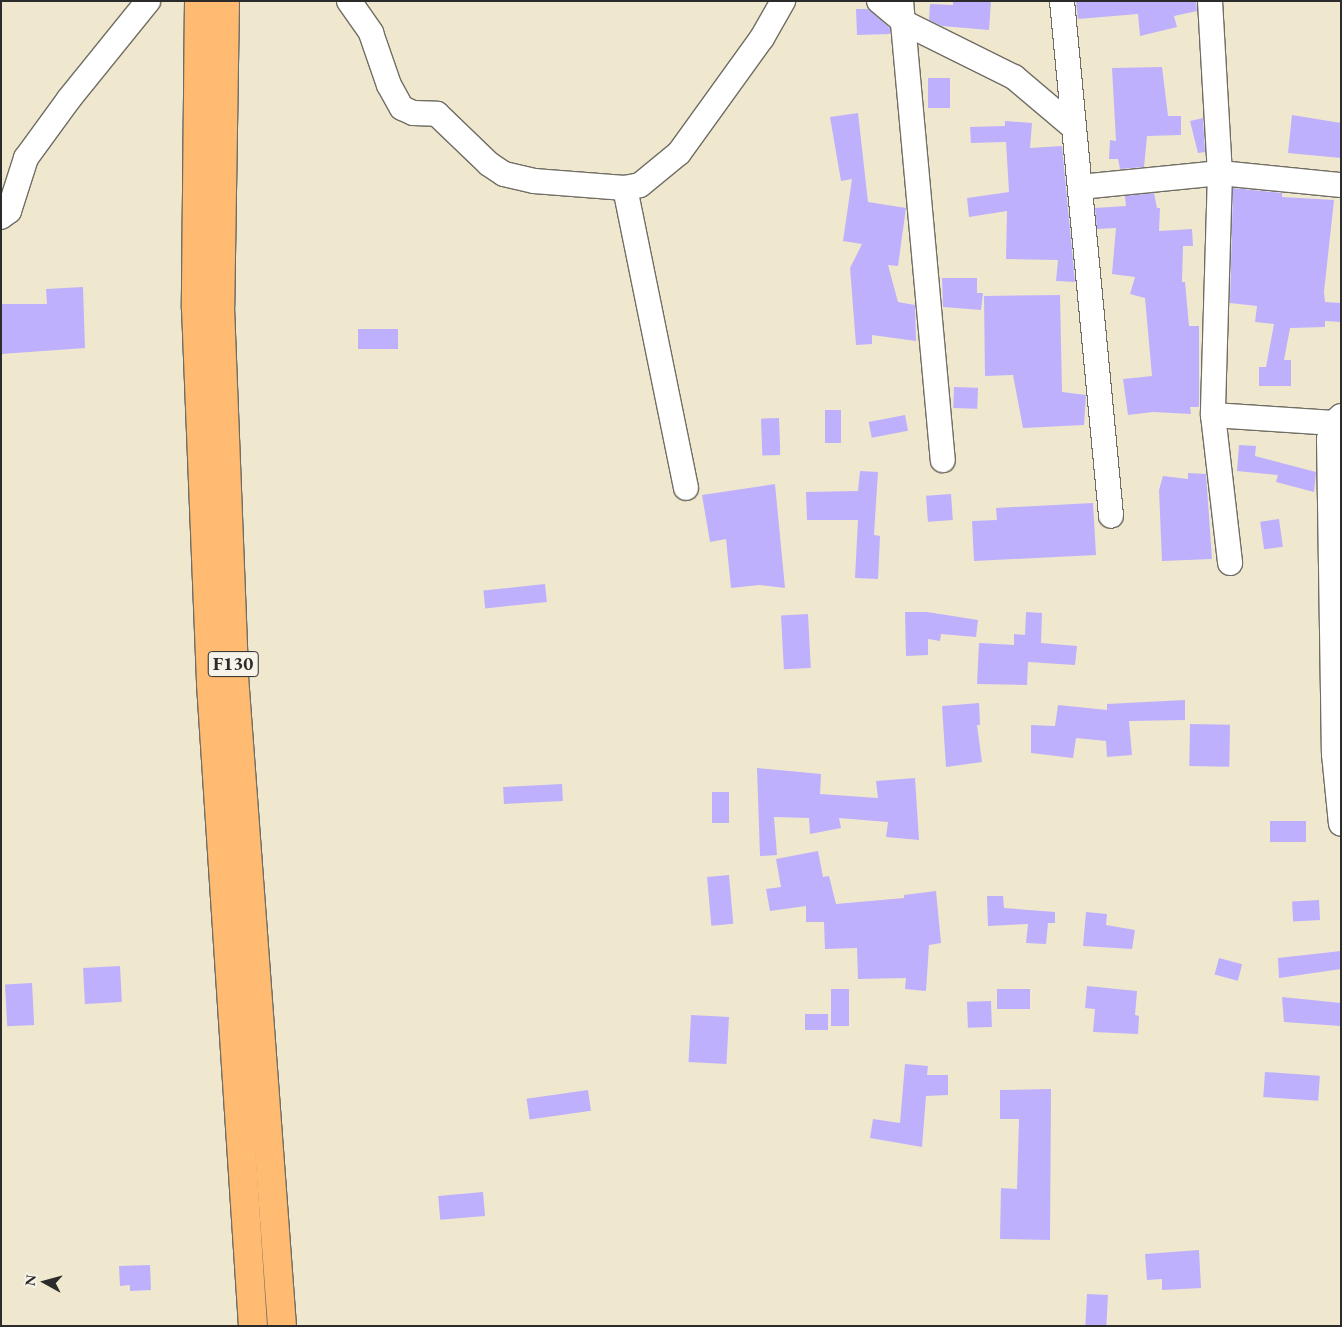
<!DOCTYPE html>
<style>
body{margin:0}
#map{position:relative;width:1342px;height:1327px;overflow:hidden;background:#efe8ce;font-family:"EB Garamond",serif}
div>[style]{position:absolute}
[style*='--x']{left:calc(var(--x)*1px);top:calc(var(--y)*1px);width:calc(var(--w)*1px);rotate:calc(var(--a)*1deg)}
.building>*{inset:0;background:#beb0fd;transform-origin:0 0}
.roads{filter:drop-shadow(1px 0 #706d64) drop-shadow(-1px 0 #706d64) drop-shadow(0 1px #706d64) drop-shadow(0 -1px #706d64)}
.minor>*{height:24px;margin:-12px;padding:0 12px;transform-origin:12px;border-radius:12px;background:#fff}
.primary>*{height:28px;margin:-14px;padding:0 14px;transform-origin:14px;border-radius:14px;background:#febb71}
span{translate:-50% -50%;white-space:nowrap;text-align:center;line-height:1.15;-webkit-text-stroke:4px #f7f3e8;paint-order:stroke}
.shield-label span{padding:1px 4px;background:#f7f3e8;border:1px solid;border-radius:4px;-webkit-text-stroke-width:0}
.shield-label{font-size:19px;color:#2b2b2b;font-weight:700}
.frame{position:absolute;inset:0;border:2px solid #2b2b2b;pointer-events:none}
.north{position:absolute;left:20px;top:1257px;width:50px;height:50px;-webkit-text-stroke:4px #f7f3e8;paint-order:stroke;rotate:277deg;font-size:14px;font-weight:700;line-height:20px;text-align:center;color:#2b2b2b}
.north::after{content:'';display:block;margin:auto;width:18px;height:22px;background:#2b2b2b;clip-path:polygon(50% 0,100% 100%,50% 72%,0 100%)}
</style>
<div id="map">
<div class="building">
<div style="clip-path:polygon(953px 1px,991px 1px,989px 30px,942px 26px,929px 20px,930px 4px,953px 5px)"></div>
<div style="clip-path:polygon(1076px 1px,1196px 1px,1197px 11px,1174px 16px,1177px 27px,1140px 36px,1138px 14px,1078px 19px)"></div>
<div style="clip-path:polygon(856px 9px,868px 9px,890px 28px,890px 34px,857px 35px)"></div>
<div style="clip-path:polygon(1162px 67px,1168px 116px,1181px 116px,1181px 135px,1147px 136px,1144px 167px,1120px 169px,1118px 159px,1109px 159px,1110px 140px,1116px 141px,1112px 68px)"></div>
<div style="left:928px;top:78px;width:22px;height:30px"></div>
<div style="clip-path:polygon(858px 113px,868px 202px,906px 208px,898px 266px,888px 265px,898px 302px,915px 305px,916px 341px,872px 335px,872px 344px,856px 345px,850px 268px,862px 244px,843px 241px,852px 179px,841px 181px,830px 117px)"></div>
<div style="clip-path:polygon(1292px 115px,1341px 123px,1341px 158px,1288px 153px)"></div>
<div style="clip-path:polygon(1203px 118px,1205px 152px,1198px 153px,1190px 121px)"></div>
<div style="clip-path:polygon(1005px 121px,1032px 123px,1030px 148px,1062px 146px,1075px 282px,1056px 281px,1058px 260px,1006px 259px,1007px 211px,969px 217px,967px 198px,1009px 192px,1006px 142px,971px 143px,970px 127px,1005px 126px)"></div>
<div style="clip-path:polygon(1233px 188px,1282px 193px,1282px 197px,1334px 200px,1324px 292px,1325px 302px,1341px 303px,1341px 322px,1325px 321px,1325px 327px,1290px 328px,1284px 360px,1291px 360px,1291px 386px,1259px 386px,1259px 367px,1266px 367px,1274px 324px,1255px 322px,1257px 306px,1230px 303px)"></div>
<div style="clip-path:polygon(1154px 193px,1157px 208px,1160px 208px,1159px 231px,1192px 229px,1193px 246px,1183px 246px,1182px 282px,1185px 282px,1189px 326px,1199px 326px,1199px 407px,1190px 407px,1191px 414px,1153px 412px,1128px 415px,1123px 379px,1152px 376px,1145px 298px,1130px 294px,1135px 277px,1112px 274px,1116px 228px,1097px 229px,1095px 208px,1126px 206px,1125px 196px)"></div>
<div style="clip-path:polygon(942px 278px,977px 278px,977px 293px,983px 293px,981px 310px,943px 307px)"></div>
<div style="clip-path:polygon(83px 287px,85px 348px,1px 354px,1px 304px,47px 304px,46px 289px)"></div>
<div style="clip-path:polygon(1060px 295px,1062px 392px,1086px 395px,1084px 425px,1023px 428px,1013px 375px,985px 376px,984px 296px)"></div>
<div style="left:358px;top:329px;width:40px;height:20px"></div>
<div style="left:954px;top:387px;width:24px;height:21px;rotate:2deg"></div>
<div style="left:841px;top:410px;width:33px;height:16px;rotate:90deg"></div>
<div style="left:905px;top:415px;width:16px;height:37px;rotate:79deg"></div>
<div style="left:779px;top:418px;width:37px;height:18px;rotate:88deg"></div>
<div style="clip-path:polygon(1239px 445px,1256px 446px,1255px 456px,1316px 472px,1314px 492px,1276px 482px,1278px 475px,1237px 471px)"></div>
<div style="clip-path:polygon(860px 471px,878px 472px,874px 535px,880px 536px,878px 579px,855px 578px,858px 520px,807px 520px,806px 492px,858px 491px)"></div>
<div style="clip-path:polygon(1188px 473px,1206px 474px,1212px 559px,1162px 561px,1159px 490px,1163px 476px,1188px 479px)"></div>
<div style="clip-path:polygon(775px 484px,785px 588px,759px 585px,731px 588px,726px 539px,710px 542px,702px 495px)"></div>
<div style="left:951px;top:494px;width:26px;height:25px;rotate:86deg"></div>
<div style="clip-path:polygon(1093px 503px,1096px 555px,974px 561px,972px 521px,997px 520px,996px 508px)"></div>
<div style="left:1279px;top:519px;width:28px;height:19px;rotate:82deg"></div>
<div style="left:545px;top:584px;width:18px;height:62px;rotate:84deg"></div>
<div style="clip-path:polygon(905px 612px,927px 612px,978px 620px,976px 637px,941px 634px,940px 641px,928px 639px,928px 655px,906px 656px)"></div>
<div style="clip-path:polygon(1026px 612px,1042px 613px,1041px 643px,1077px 646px,1075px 665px,1028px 662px,1027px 685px,977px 684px,979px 643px,1014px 645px,1014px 634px,1025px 635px)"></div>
<div style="left:808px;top:614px;width:54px;height:27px;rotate:87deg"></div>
<div style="clip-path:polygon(1185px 700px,1185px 720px,1129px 721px,1132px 755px,1107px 757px,1106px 741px,1076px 738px,1073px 758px,1031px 753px,1031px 725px,1055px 726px,1058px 705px,1107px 710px,1107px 704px)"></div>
<div style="clip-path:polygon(979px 703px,980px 725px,977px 725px,982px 762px,946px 767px,942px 706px)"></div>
<div style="left:1190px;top:724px;width:40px;height:42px;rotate:1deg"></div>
<div style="clip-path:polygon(757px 768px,821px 774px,820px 794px,878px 798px,876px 781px,915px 778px,919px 840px,886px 837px,888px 822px,839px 818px,841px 828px,810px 834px,809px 818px,774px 817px,777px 855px,760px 856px)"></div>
<div style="left:562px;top:784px;width:17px;height:59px;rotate:87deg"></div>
<div style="left:712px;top:792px;width:17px;height:31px"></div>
<div style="left:1306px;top:821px;width:21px;height:36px;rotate:90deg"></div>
<div style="clip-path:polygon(818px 851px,823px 877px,829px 876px,836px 904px,904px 898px,904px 895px,936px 891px,941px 943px,929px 945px,926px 991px,905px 989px,906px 978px,858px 979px,857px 948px,825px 949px,824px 922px,806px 922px,806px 906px,770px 911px,766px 889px,781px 887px,776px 859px)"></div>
<div style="left:729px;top:875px;width:49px;height:22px;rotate:85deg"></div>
<div style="clip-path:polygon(987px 896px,1003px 896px,1004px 908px,1055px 912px,1055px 923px,1048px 923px,1046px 944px,1026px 943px,1028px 924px,988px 926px)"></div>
<div style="left:1319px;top:900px;width:20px;height:27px;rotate:87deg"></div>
<div style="clip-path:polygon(1086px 912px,1107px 914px,1106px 925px,1135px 930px,1132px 949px,1083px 946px)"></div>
<div style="clip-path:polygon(1341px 951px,1341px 969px,1279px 978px,1278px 958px)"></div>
<div style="left:1219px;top:958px;width:24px;height:17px;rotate:15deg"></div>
<div style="left:120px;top:966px;width:36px;height:37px;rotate:87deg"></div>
<div style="left:32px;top:983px;width:42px;height:27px;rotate:87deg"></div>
<div style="clip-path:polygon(1087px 986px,1137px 991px,1135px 1015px,1139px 1016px,1138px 1034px,1093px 1032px,1095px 1009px,1085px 1008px)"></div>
<div style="left:831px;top:989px;width:18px;height:37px"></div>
<div style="left:997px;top:989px;width:33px;height:20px"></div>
<div style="clip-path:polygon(1282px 997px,1341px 1003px,1341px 1026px,1284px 1022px)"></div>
<div style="left:991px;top:1001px;width:26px;height:24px;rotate:88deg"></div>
<div style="left:805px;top:1014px;width:23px;height:16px"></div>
<div style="left:691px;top:1015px;width:38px;height:47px;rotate:3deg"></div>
<div style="clip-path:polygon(905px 1064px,928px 1066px,927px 1075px,948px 1075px,948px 1095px,926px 1096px,922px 1147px,870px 1138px,873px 1119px,900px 1123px)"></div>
<div style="left:1265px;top:1072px;width:55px;height:25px;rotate:4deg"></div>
<div style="clip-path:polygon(1051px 1089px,1050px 1240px,1000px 1239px,1001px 1188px,1017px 1189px,1019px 1119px,1000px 1119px,1000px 1090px)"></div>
<div style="left:588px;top:1090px;width:21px;height:62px;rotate:82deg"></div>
<div style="left:483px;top:1192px;width:24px;height:45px;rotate:85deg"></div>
<div style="clip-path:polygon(1199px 1250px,1201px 1288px,1162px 1290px,1162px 1279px,1147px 1280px,1145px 1254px)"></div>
<div style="clip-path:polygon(150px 1265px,151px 1290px,130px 1291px,130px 1285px,120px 1286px,119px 1266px)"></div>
<div style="left:1087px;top:1294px;width:21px;height:32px;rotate:3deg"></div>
</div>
<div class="roads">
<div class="minor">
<div style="--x:349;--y:1;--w:39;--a:55"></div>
<div style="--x:371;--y:33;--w:55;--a:70.9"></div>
<div style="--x:389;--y:85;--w:26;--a:61"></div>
<div style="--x:402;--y:108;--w:12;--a:24"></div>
<div style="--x:413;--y:113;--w:24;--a:2"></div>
<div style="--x:437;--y:114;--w:72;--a:43.9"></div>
<div style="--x:489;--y:164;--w:18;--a:34"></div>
<div style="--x:504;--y:174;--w:31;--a:13"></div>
<div style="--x:534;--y:181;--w:91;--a:4.4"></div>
<div style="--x:625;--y:188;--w:15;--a:-11"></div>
<div style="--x:640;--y:185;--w:50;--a:-39.4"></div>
<div style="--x:679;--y:153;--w:142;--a:-54.2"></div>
<div style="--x:762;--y:38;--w:43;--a:-60.4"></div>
<div style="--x:879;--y:1;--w:34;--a:40"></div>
<div style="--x:905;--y:23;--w:122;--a:26.4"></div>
<div style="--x:1014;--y:77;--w:76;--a:40.2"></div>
<div style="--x:901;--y:1;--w:461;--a:84.8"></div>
<div style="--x:1062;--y:1;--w:517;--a:84.56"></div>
<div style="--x:1210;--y:1;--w:172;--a:86.7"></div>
<div style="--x:1220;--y:173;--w:242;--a:91.7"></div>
<div style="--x:1213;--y:415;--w:149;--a:83.4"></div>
<div style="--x:1080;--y:187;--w:141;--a:-5.7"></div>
<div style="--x:1220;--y:173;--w:122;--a:5.7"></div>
<div style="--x:625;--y:188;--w:306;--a:78.5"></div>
<div style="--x:1;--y:217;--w:10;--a:-37"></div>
<div style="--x:9;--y:211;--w:56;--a:-72.2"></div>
<div style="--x:26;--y:158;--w:73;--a:-53.9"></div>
<div style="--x:69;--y:99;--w:126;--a:-51.1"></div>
<div style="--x:1213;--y:415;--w:121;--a:3.8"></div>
<div style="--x:1341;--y:416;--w:10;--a:135"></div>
<div style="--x:1334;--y:423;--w:17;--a:107"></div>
<div style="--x:1329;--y:439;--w:315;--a:89.1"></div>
<div style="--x:1334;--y:754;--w:70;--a:84.3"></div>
</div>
<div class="primary">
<div style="--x:199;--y:1;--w:307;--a:90.6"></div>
<div style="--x:196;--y:308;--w:376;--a:87.7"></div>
<div style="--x:211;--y:684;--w:643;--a:86.26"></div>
<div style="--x:225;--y:1;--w:306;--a:90.9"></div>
<div style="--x:220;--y:307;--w:369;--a:87.8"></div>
<div style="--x:234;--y:676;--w:652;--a:85.78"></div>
</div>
</div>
<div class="shield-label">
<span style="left:233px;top:664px">F130</span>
</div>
<div class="frame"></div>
<div class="north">N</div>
</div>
